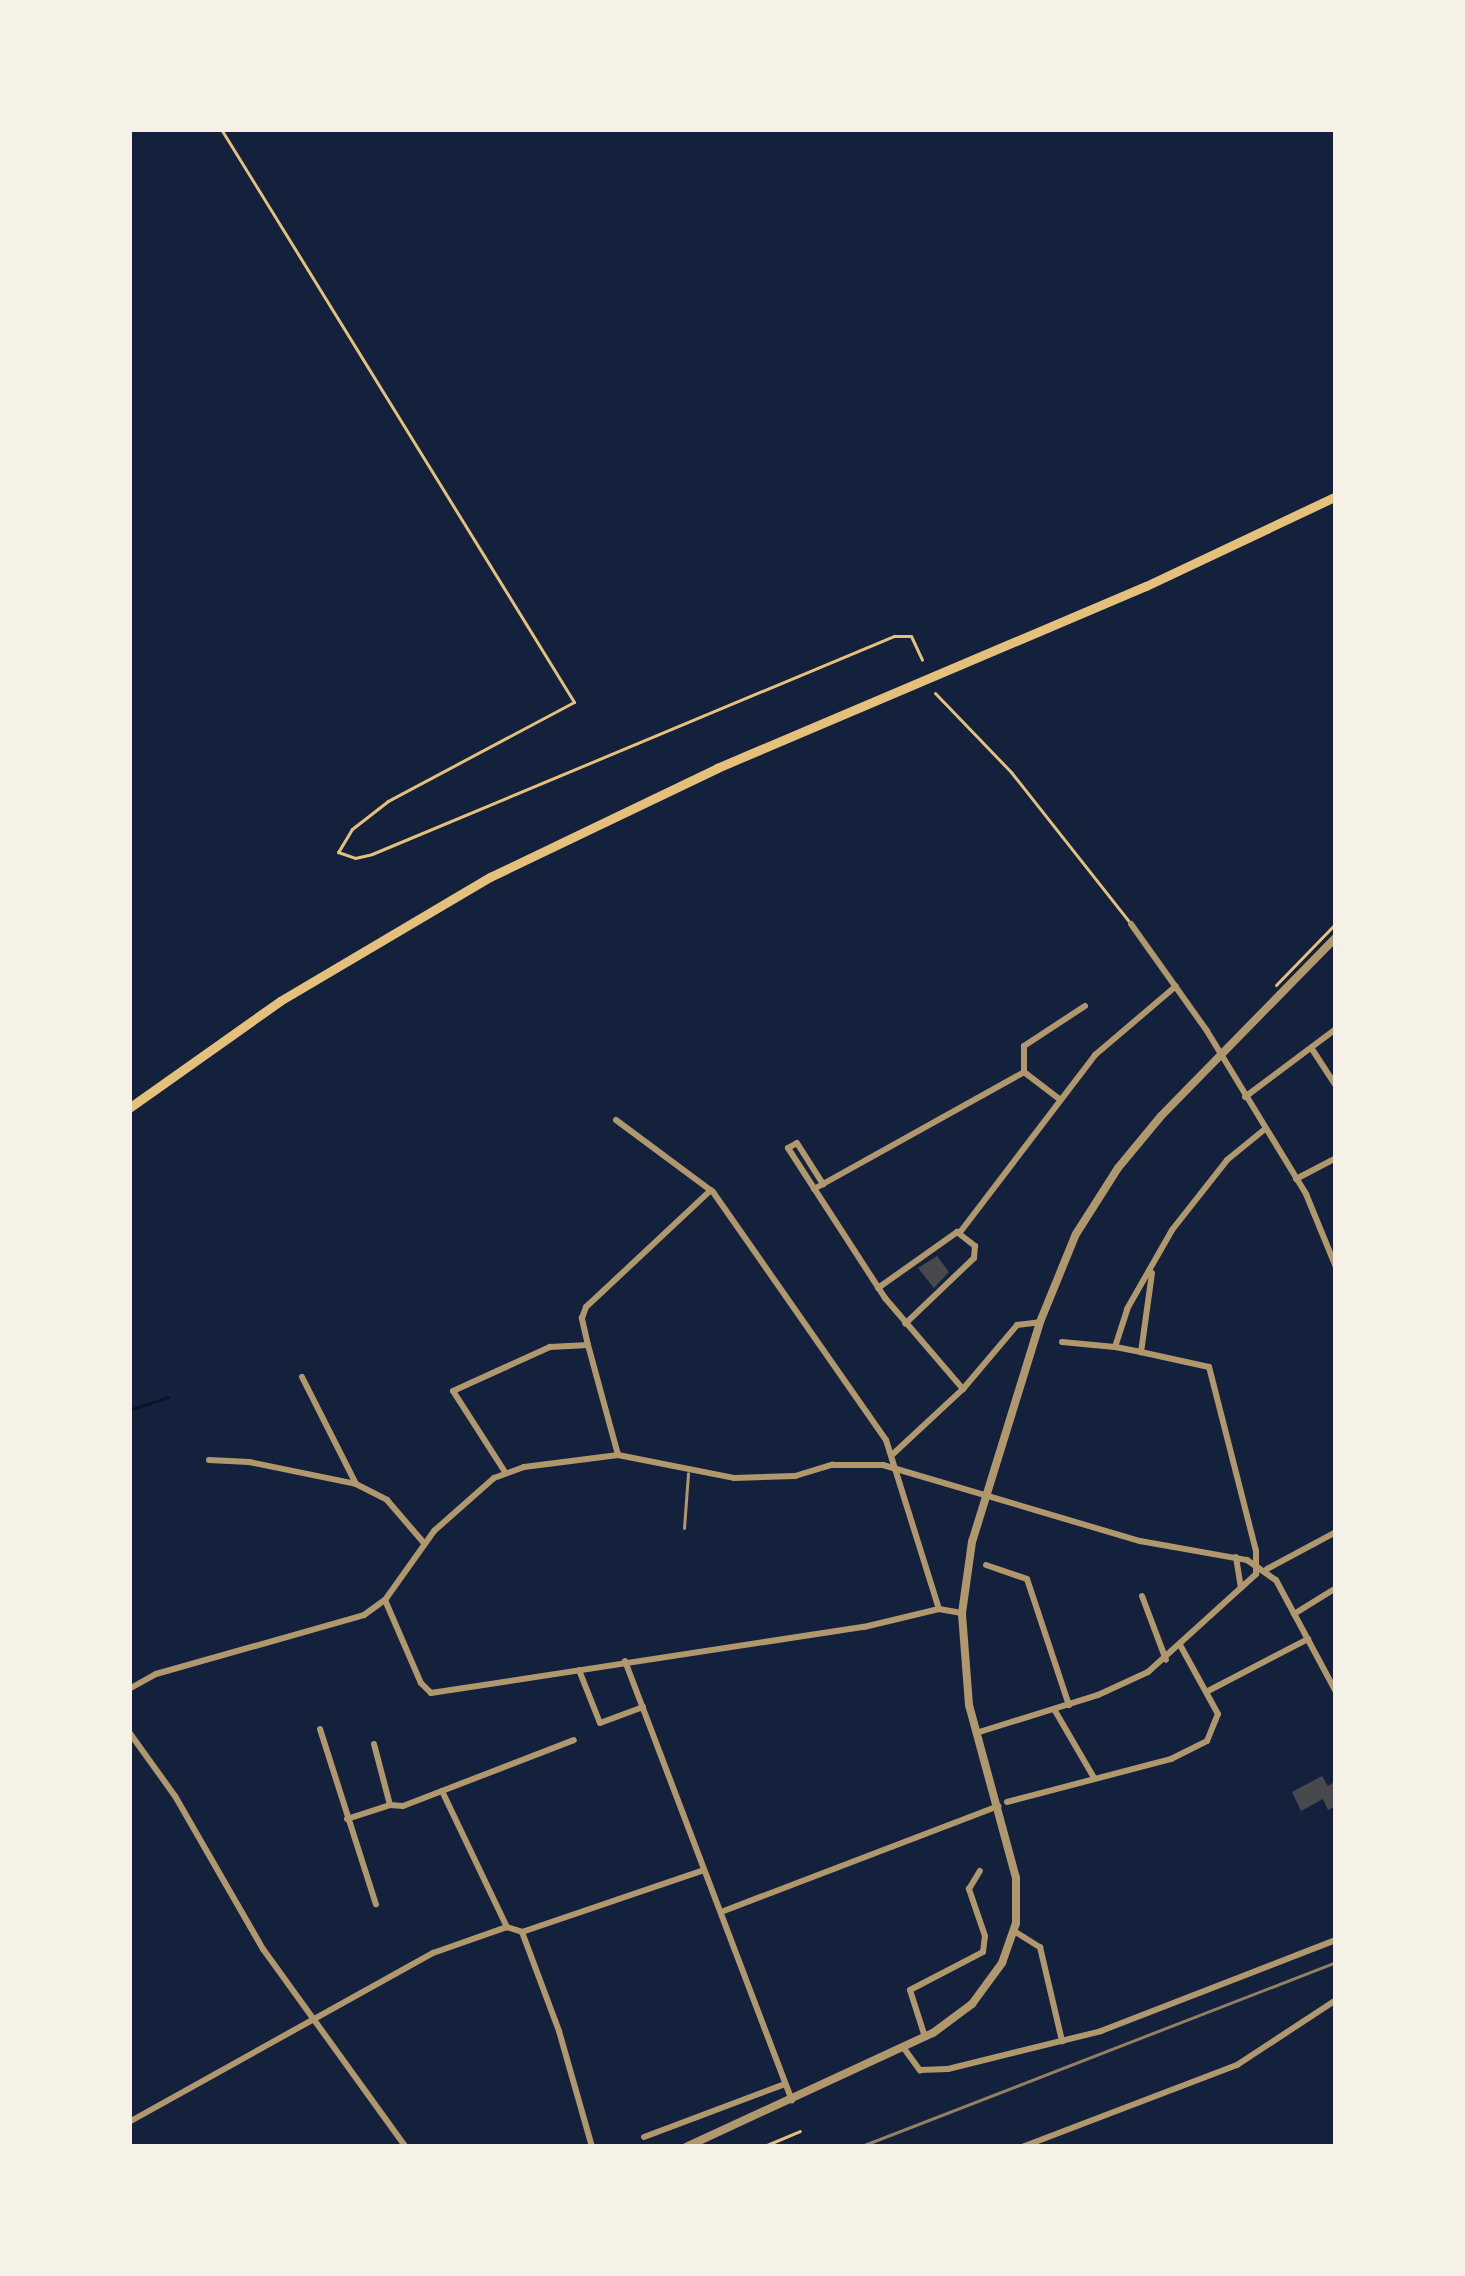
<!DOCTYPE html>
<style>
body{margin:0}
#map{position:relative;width:1465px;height:2276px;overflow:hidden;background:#14213d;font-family:"IBM Plex Serif",serif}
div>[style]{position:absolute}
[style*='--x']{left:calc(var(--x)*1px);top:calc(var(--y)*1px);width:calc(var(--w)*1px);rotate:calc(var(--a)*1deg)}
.stream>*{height:3px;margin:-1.5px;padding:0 1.5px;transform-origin:1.5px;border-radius:1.5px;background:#0b132b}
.building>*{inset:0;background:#48494c}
.path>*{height:3px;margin:-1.5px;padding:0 1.5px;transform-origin:1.5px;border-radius:1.5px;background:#e5c07b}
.service>*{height:3px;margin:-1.5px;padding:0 1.5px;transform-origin:1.5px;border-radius:1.5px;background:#b1986c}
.minor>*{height:6px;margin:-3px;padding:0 3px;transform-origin:3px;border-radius:3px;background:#b1986c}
.tertiary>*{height:8px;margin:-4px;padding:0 4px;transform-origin:4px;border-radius:4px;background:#b1986c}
.primary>*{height:9px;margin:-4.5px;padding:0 4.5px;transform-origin:4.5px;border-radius:4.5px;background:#e5c07b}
.rail>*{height:3px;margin:-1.5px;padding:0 1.5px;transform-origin:1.5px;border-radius:1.5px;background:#918062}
span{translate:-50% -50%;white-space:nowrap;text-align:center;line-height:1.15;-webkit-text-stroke:12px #f6f1e7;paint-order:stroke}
.frame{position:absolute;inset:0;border:132px solid #f6f1e7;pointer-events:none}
</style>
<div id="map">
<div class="stream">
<div style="--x:129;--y:1410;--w:41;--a:-18.4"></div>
</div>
<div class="building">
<div style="clip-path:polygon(937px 1256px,949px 1272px,934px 1288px,918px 1268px)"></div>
<div style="clip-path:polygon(1322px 1776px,1328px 1786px,1336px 1781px,1336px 1806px,1328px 1810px,1323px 1799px,1301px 1811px,1292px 1792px)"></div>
</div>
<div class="path">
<div style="--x:221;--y:129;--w:673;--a:58.36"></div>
<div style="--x:574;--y:702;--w:211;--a:152"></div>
<div style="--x:388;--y:801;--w:46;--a:142.1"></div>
<div style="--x:352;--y:829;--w:27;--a:121"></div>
<div style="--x:338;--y:852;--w:18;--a:19"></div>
<div style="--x:355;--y:858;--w:17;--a:-13"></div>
<div style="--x:372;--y:854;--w:566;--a:-22.67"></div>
<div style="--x:894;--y:636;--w:17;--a:0"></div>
<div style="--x:911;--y:636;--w:26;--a:65"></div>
<div style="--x:935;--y:693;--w:110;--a:46.1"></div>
<div style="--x:1011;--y:772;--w:189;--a:51.7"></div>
<div style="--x:1276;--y:985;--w:86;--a:-45.9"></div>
<div style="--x:762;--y:2147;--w:41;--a:-22.8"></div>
</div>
<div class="service">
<div style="--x:684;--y:1528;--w:55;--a:-85.8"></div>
</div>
<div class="minor">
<div style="--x:1131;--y:924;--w:131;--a:54.6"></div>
<div style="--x:1207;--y:1031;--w:191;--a:58.7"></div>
<div style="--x:1306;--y:1194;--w:79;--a:67.7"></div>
<div style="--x:1312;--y:1049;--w:44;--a:57"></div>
<div style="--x:1024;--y:1072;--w:26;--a:-90"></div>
<div style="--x:1024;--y:1046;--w:73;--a:-33.3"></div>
<div style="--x:1024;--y:1072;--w:43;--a:37.4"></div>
<div style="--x:1245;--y:1097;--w:114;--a:-36.8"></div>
<div style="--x:616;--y:1120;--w:121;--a:36.6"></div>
<div style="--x:713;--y:1192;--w:302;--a:55.1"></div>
<div style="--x:886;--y:1440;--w:177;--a:72.6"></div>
<div style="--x:788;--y:1148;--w:179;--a:57.1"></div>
<div style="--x:885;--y:1298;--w:120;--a:49.4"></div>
<div style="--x:788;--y:1148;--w:10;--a:-29"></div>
<div style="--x:797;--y:1143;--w:49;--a:57.6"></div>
<div style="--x:1296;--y:1179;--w:45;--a:-27.7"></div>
<div style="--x:814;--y:1189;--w:240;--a:-29.1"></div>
<div style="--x:961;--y:1231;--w:221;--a:-52.7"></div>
<div style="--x:1095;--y:1055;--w:106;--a:-40.4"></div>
<div style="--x:1152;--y:1273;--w:80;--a:97.9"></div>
<div style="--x:1141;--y:1352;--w:26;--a:-169"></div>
<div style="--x:1115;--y:1347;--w:40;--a:-72"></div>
<div style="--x:1127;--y:1309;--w:91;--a:-60.3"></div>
<div style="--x:1172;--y:1230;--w:89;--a:-51.8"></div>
<div style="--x:1227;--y:1160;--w:49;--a:-39.2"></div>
<div style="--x:878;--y:1288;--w:97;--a:-35.3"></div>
<div style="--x:957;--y:1232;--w:23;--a:38"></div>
<div style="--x:975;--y:1246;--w:12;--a:95"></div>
<div style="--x:974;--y:1258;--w:95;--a:136.3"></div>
<div style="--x:1062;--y:1342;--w:53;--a:5.4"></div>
<div style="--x:588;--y:1345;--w:28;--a:-103"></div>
<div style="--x:582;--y:1318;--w:12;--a:-70"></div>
<div style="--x:586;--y:1307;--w:171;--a:-43.1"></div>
<div style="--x:302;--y:1377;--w:120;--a:63.2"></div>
<div style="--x:356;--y:1484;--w:35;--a:27"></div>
<div style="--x:387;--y:1500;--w:57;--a:49.3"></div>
<div style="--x:893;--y:1454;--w:96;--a:-42.9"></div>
<div style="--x:963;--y:1389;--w:84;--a:-49.8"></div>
<div style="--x:1017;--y:1325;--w:23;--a:-7"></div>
<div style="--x:209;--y:1460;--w:40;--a:2.9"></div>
<div style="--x:249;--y:1462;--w:109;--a:11.6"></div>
<div style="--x:505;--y:1472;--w:96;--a:-122.7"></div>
<div style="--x:453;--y:1391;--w:107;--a:-24.4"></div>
<div style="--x:550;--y:1347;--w:38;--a:-3"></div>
<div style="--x:588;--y:1345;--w:114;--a:74.7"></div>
<div style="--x:1236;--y:1557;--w:31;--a:81"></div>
<div style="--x:986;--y:1565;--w:43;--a:18.9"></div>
<div style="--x:1027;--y:1579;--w:133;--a:71.6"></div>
<div style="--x:1267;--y:1569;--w:78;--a:-28.2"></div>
<div style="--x:1142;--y:1596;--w:68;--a:69.4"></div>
<div style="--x:385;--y:1600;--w:90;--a:66.6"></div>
<div style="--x:421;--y:1683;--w:14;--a:45"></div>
<div style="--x:431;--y:1693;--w:438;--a:-8.7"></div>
<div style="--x:864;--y:1627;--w:77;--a:-13.5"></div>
<div style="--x:939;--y:1609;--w:23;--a:10"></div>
<div style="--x:1294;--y:1614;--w:49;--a:-31.8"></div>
<div style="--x:625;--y:1661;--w:470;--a:69.2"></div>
<div style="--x:579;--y:1670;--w:57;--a:68.4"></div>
<div style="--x:600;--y:1723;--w:46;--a:-20.4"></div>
<div style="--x:129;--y:1689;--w:31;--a:-29"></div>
<div style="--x:156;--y:1674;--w:216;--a:-15.8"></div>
<div style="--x:364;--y:1615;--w:26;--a:-36"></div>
<div style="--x:385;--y:1600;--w:85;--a:-54.6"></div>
<div style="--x:434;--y:1531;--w:80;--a:-41.5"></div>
<div style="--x:494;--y:1478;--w:32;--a:-20"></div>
<div style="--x:524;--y:1467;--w:95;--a:-7.3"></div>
<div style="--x:618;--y:1455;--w:118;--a:11.2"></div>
<div style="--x:734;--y:1478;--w:61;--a:-1.9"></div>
<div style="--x:795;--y:1476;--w:39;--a:-17"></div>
<div style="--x:832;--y:1465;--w:51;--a:0"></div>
<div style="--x:883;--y:1465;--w:268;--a:16.5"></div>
<div style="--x:1140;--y:1541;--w:109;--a:10.1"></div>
<div style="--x:1247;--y:1560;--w:35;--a:35"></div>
<div style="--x:1276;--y:1580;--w:127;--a:61.8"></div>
<div style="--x:1208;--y:1691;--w:113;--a:-27.5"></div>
<div style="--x:1054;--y:1709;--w:78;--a:59.8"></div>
<div style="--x:320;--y:1729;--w:184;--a:72.3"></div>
<div style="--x:129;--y:1732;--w:79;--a:54.3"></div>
<div style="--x:175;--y:1796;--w:177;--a:60.1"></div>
<div style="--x:263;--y:1949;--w:244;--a:54.2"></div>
<div style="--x:976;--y:1733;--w:128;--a:-17.3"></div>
<div style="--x:1098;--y:1695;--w:55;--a:-24.7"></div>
<div style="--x:1148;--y:1672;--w:146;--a:-42.2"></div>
<div style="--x:1256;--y:1574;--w:23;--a:-90"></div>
<div style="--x:1256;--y:1551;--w:190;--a:-104.3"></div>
<div style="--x:1209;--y:1367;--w:70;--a:-167.6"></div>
<div style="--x:374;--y:1744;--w:63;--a:75.3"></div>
<div style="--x:442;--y:1791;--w:151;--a:64.5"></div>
<div style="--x:1007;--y:1802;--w:170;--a:-14.7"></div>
<div style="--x:1171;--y:1759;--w:40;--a:-26.6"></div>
<div style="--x:1207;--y:1741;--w:29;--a:-68"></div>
<div style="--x:1218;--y:1714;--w:79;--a:-118.8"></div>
<div style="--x:347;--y:1819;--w:45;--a:-18"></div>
<div style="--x:390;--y:1805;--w:13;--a:4"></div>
<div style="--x:403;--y:1806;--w:183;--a:-21.1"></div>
<div style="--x:721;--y:1912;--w:297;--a:-20.9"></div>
<div style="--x:1014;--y:1931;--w:31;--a:32"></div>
<div style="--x:1040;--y:1947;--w:97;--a:76.8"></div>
<div style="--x:522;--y:1932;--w:106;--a:69.5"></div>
<div style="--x:559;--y:2031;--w:121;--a:74.1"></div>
<div style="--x:925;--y:2037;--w:49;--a:-107.7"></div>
<div style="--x:910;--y:1990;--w:82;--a:-27.5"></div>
<div style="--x:983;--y:1952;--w:16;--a:-83"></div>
<div style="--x:985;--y:1936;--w:50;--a:-108.8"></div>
<div style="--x:969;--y:1889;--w:21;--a:-59"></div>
<div style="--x:903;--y:2047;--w:29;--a:54"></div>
<div style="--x:920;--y:2070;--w:28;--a:-2"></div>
<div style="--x:948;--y:2069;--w:158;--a:-13.9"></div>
<div style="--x:1101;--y:2031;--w:252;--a:-21.2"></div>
<div style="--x:129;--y:2122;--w:348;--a:-29.1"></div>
<div style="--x:433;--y:1953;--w:78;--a:-19.4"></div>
<div style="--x:507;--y:1927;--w:16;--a:18"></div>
<div style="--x:522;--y:1932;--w:192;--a:-18.8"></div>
<div style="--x:644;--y:2137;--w:151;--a:-20.6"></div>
<div style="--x:1022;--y:2147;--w:230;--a:-20.9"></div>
<div style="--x:1237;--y:2065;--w:118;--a:-33.3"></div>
</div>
<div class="tertiary">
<div style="--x:686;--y:2147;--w:272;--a:-24.8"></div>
<div style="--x:933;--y:2033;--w:49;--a:-36.6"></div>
<div style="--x:972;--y:2004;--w:51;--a:-53.8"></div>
<div style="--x:1002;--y:1963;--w:42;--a:-70.7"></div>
<div style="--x:1016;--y:1923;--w:45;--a:-90"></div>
<div style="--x:1016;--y:1878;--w:179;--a:-105.2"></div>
<div style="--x:969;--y:1705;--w:92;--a:-94.4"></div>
<div style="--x:962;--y:1613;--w:72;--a:-82"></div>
<div style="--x:972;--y:1542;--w:230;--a:-72.8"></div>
<div style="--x:1040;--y:1322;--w:95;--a:-67.8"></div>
<div style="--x:1076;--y:1234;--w:78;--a:-57.5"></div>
<div style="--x:1118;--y:1168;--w:67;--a:-50.4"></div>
<div style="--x:1161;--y:1116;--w:250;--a:-45.6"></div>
</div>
<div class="primary">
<div style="--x:129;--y:1108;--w:185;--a:-35.3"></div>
<div style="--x:280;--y:1001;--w:244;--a:-30.6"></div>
<div style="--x:490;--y:877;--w:252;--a:-25.6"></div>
<div style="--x:717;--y:768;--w:466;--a:-23"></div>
<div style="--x:1146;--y:586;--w:210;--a:-25.3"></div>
</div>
<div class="rail">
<div style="--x:859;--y:2147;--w:512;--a:-21.2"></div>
</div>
<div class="frame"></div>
</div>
